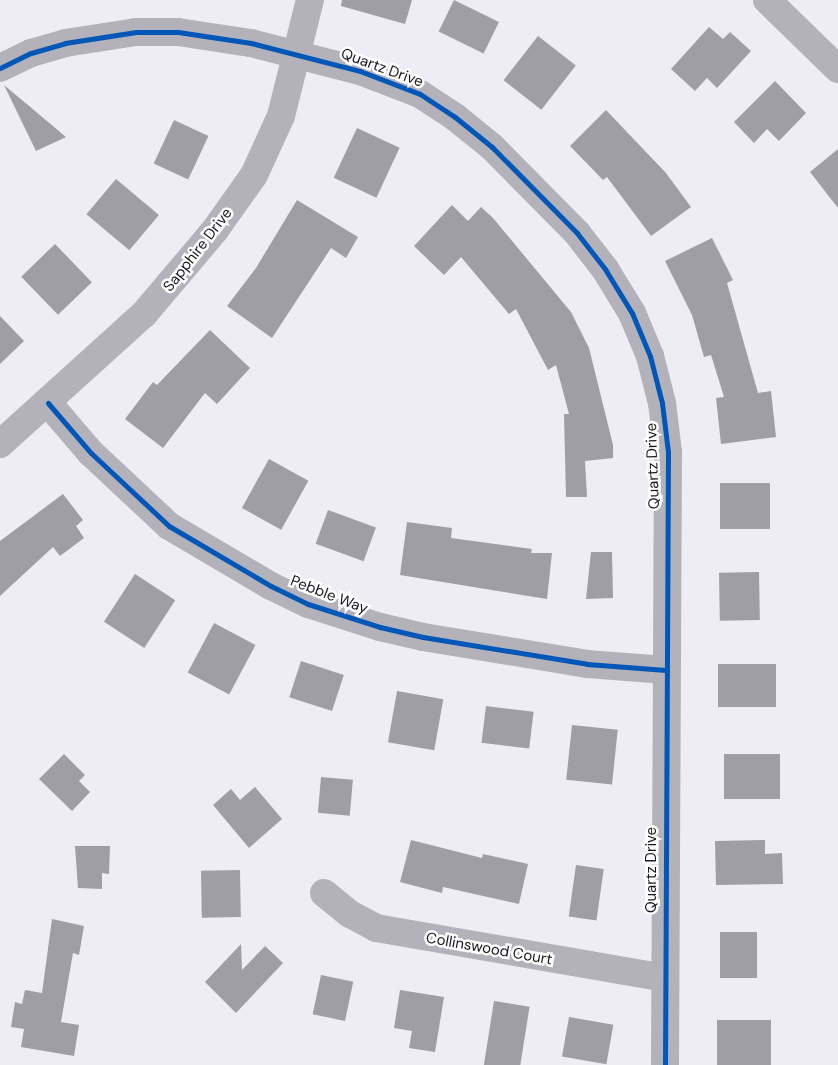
<!DOCTYPE html>
<style>
body{margin:0}
#map{position:relative;width:838px;height:1065px;overflow:hidden;background:#eeedf6;font-family:"DM Sans",sans-serif}
div>[style]{position:absolute}
[style*='--x']{left:calc(var(--x)*1px);top:calc(var(--y)*1px);width:calc(var(--w)*1px);rotate:calc(var(--a)*1deg)}
.building>*{inset:0;background:#9e9ea4;transform-origin:0 0}
.minor>*{height:28px;margin:-14px;padding:0 14px;transform-origin:14px;border-radius:14px;background:#b3b2ba}
.cycleway>*{height:5px;margin:-2.5px;padding:0 2.5px;transform-origin:2.5px;border-radius:2.5px;background:#0057b8}
span{translate:-50% -50%;white-space:nowrap;text-align:center;line-height:1.15;-webkit-text-stroke:5px #fff;paint-order:stroke}
.street-label{font-size:15px;color:#17171d}
</style>
<div id="map">
<div class="building">
<div style="clip-path:polygon(342px 0,412px 0,405px 24px,341px 6px)"></div>
<div style="left:454px;top:0;width:50px;height:35px;rotate:26deg"></div>
<div style="clip-path:polygon(709px 27px,723px 39px,730px 32px,751px 51px,717px 88px,707px 78px,695px 91px,671px 69px)"></div>
<div style="left:538px;top:36px;width:48px;height:56px;rotate:38deg"></div>
<div style="clip-path:polygon(775px 81px,806px 113px,779px 141px,767px 129px,754px 143px,734px 122px)"></div>
<div style="clip-path:polygon(4px 85px,66px 137px,36px 151px)"></div>
<div style="clip-path:polygon(606px 110px,666px 173px,691px 207px,651px 236px,607px 177px,603px 180px,570px 146px)"></div>
<div style="left:174px;top:120px;width:38px;height:48px;rotate:25deg"></div>
<div style="left:357px;top:128px;width:47px;height:55px;rotate:25deg"></div>
<div style="clip-path:polygon(838px 149px,838px 208px,810px 172px)"></div>
<div style="left:116px;top:179px;width:56px;height:46px;rotate:40deg"></div>
<div style="clip-path:polygon(297px 200px,358px 237px,346px 258px,331px 248px,272px 338px,227px 306px,256px 268px)"></div>
<div style="clip-path:polygon(452px 205px,468px 221px,481px 207px,493px 218px,571px 312px,589px 348px,613px 445px,613px 458px,585px 461px,587px 497px,566px 497px,564px 414px,569px 414px,556px 365px,548px 370px,516px 309px,509px 314px,461px 257px,444px 275px,414px 246px)"></div>
<div style="clip-path:polygon(712px 238px,733px 280px,727px 283px,758px 393px,771px 391px,776px 437px,721px 444px,716px 398px,724px 397px,711px 355px,704px 357px,692px 315px,665px 261px)"></div>
<div style="left:55px;top:244px;width:53px;height:47px;rotate:46deg"></div>
<div style="clip-path:polygon(0 316px,24px 341px,0 364px)"></div>
<div style="clip-path:polygon(210px 330px,250px 368px,217px 404px,205px 393px,163px 448px,125px 419px,153px 382px,157px 385px)"></div>
<div style="left:269px;top:459px;width:45px;height:56px;rotate:29deg"></div>
<div style="left:720px;top:483px;width:50px;height:46px"></div>
<div style="clip-path:polygon(63px 494px,83px 520px,76px 526px,84px 538px,60px 556px,53px 547px,0 596px,0 541px)"></div>
<div style="left:328px;top:510px;width:51px;height:36px;rotate:20deg"></div>
<div style="clip-path:polygon(407px 522px,452px 528px,451px 538px,532px 549px,531px 553px,552px 553px,547px 599px,400px 575px)"></div>
<div style="clip-path:polygon(591px 552px,612px 552px,613px 598px,586px 599px)"></div>
<div style="left:759px;top:572px;width:48px;height:40px;rotate:89deg"></div>
<div style="left:135px;top:574px;width:48px;height:57px;rotate:33deg"></div>
<div style="left:214px;top:623px;width:47px;height:56px;rotate:28deg"></div>
<div style="left:301px;top:661px;width:45px;height:38px;rotate:18deg"></div>
<div style="left:776px;top:664px;width:43px;height:58px;rotate:90deg"></div>
<div style="left:397px;top:691px;width:47px;height:52px;rotate:10deg"></div>
<div style="left:486px;top:706px;width:48px;height:37px;rotate:7deg"></div>
<div style="left:572px;top:725px;width:46px;height:55px;rotate:6deg"></div>
<div style="clip-path:polygon(64px 754px,85px 775px,79px 781px,90px 792px,72px 811px,39px 779px)"></div>
<div style="left:724px;top:754px;width:56px;height:45px"></div>
<div style="left:321px;top:777px;width:32px;height:36px;rotate:5deg"></div>
<div style="clip-path:polygon(255px 787px,282px 819px,249px 848px,213px 805px,231px 789px,240px 800px)"></div>
<div style="clip-path:polygon(411px 840px,482px 858px,483px 854px,528px 864px,519px 904px,443px 887px,442px 893px,400px 882px)"></div>
<div style="clip-path:polygon(765px 840px,765px 854px,782px 853px,783px 884px,716px 885px,715px 841px)"></div>
<div style="clip-path:polygon(75px 846px,110px 846px,109px 874px,102px 873px,102px 889px,78px 888px)"></div>
<div style="left:576px;top:865px;width:28px;height:52px;rotate:8deg"></div>
<div style="left:240px;top:870px;width:47px;height:39px;rotate:89deg"></div>
<div style="clip-path:polygon(52px 919px,84px 926px,79px 955px,73px 953px,61px 1022px,79px 1025px,74px 1056px,21px 1047px,24px 1029px,11px 1027px,15px 1002px,22px 1004px,25px 990px,42px 993px)"></div>
<div style="left:720px;top:932px;width:37px;height:46px"></div>
<div style="clip-path:polygon(241px 944px,242px 970px,265px 946px,283px 963px,236px 1013px,205px 982px)"></div>
<div style="left:321px;top:975px;width:33px;height:40px;rotate:12deg"></div>
<div style="clip-path:polygon(400px 990px,444px 997px,435px 1052px,409px 1048px,412px 1031px,394px 1028px)"></div>
<div style="left:494px;top:1001px;width:36px;height:65px;rotate:9deg"></div>
<div style="left:569px;top:1017px;width:45px;height:40px;rotate:10deg"></div>
<div style="left:771px;top:1020px;width:45px;height:54px;rotate:90deg"></div>
</div>
<div class="minor">
<div style="--x:767;--y:0;--w:99;--a:44.2"></div>
<div style="--x:0;--y:68;--w:34;--a:-26"></div>
<div style="--x:31;--y:53;--w:35;--a:-16"></div>
<div style="--x:65;--y:43;--w:72;--a:-8.8"></div>
<div style="--x:136;--y:32;--w:42;--a:0"></div>
<div style="--x:178;--y:32;--w:74;--a:8.6"></div>
<div style="--x:251;--y:43;--w:113;--a:14.4"></div>
<div style="--x:360;--y:71;--w:64;--a:21"></div>
<div style="--x:420;--y:94;--w:42;--a:33.3"></div>
<div style="--x:455;--y:117;--w:48;--a:39"></div>
<div style="--x:492;--y:147;--w:121;--a:45.3"></div>
<div style="--x:577;--y:233;--w:46;--a:52.1"></div>
<div style="--x:605;--y:269;--w:52;--a:58.5"></div>
<div style="--x:632;--y:313;--w:47;--a:67.3"></div>
<div style="--x:650;--y:356;--w:49;--a:75.7"></div>
<div style="--x:662;--y:403;--w:49;--a:83"></div>
<div style="--x:668;--y:452;--w:613;--a:90.28"></div>
<div style="--x:48;--y:403;--w:66;--a:49.3"></div>
<div style="--x:91;--y:453;--w:107;--a:43.1"></div>
<div style="--x:169;--y:526;--w:118;--a:30.5"></div>
<div style="--x:271;--y:586;--w:41;--a:25.9"></div>
<div style="--x:308;--y:604;--w:76;--a:17.7"></div>
<div style="--x:380;--y:627;--w:44;--a:13.1"></div>
<div style="--x:423;--y:637;--w:166;--a:9.3"></div>
<div style="--x:587;--y:664;--w:79;--a:4.3"></div>
<div style="--x:0;--y:444;--w:194;--a:-42.1"></div>
<div style="--x:144;--y:314;--w:110;--a:-49.8"></div>
<div style="--x:215;--y:230;--w:67;--a:-54.7"></div>
<div style="--x:254;--y:175;--w:65;--a:-65.4"></div>
<div style="--x:281;--y:116;--w:120;--a:-76"></div>
<div style="--x:324;--y:893;--w:33;--a:39"></div>
<div style="--x:350;--y:914;--w:30;--a:28"></div>
<div style="--x:376;--y:928;--w:292;--a:9.8"></div>
</div>
<div class="cycleway">
<div style="--x:0;--y:68;--w:34;--a:-26"></div>
<div style="--x:31;--y:53;--w:35;--a:-16"></div>
<div style="--x:65;--y:43;--w:72;--a:-8.8"></div>
<div style="--x:136;--y:32;--w:42;--a:0"></div>
<div style="--x:178;--y:32;--w:74;--a:8.6"></div>
<div style="--x:251;--y:43;--w:113;--a:14.4"></div>
<div style="--x:360;--y:71;--w:64;--a:21"></div>
<div style="--x:420;--y:94;--w:42;--a:33.3"></div>
<div style="--x:455;--y:117;--w:48;--a:39"></div>
<div style="--x:492;--y:147;--w:121;--a:45.3"></div>
<div style="--x:577;--y:233;--w:46;--a:52.1"></div>
<div style="--x:605;--y:269;--w:52;--a:58.5"></div>
<div style="--x:632;--y:313;--w:47;--a:67.3"></div>
<div style="--x:650;--y:356;--w:49;--a:75.7"></div>
<div style="--x:662;--y:403;--w:49;--a:83"></div>
<div style="--x:668;--y:452;--w:613;--a:90.28"></div>
<div style="--x:48;--y:403;--w:66;--a:49.3"></div>
<div style="--x:91;--y:453;--w:107;--a:43.1"></div>
<div style="--x:169;--y:526;--w:118;--a:30.5"></div>
<div style="--x:271;--y:586;--w:41;--a:25.9"></div>
<div style="--x:308;--y:604;--w:76;--a:17.7"></div>
<div style="--x:380;--y:627;--w:44;--a:13.1"></div>
<div style="--x:423;--y:637;--w:166;--a:9.3"></div>
<div style="--x:587;--y:664;--w:79;--a:4.3"></div>
</div>
<div class="street-label">
<span style="left:382px;top:68px;rotate:20deg">Quartz Drive</span>
<span style="left:198px;top:250px;rotate:-52deg">Sapphire Drive</span>
<span style="left:653px;top:466px;rotate:-92deg">Quartz Drive</span>
<span style="left:329px;top:595px;rotate:21deg">Pebble Way</span>
<span style="left:652px;top:870px;rotate:-90deg">Quartz Drive</span>
<span style="left:489px;top:949px;rotate:10deg">Collinswood Court</span>
</div>
</div>
